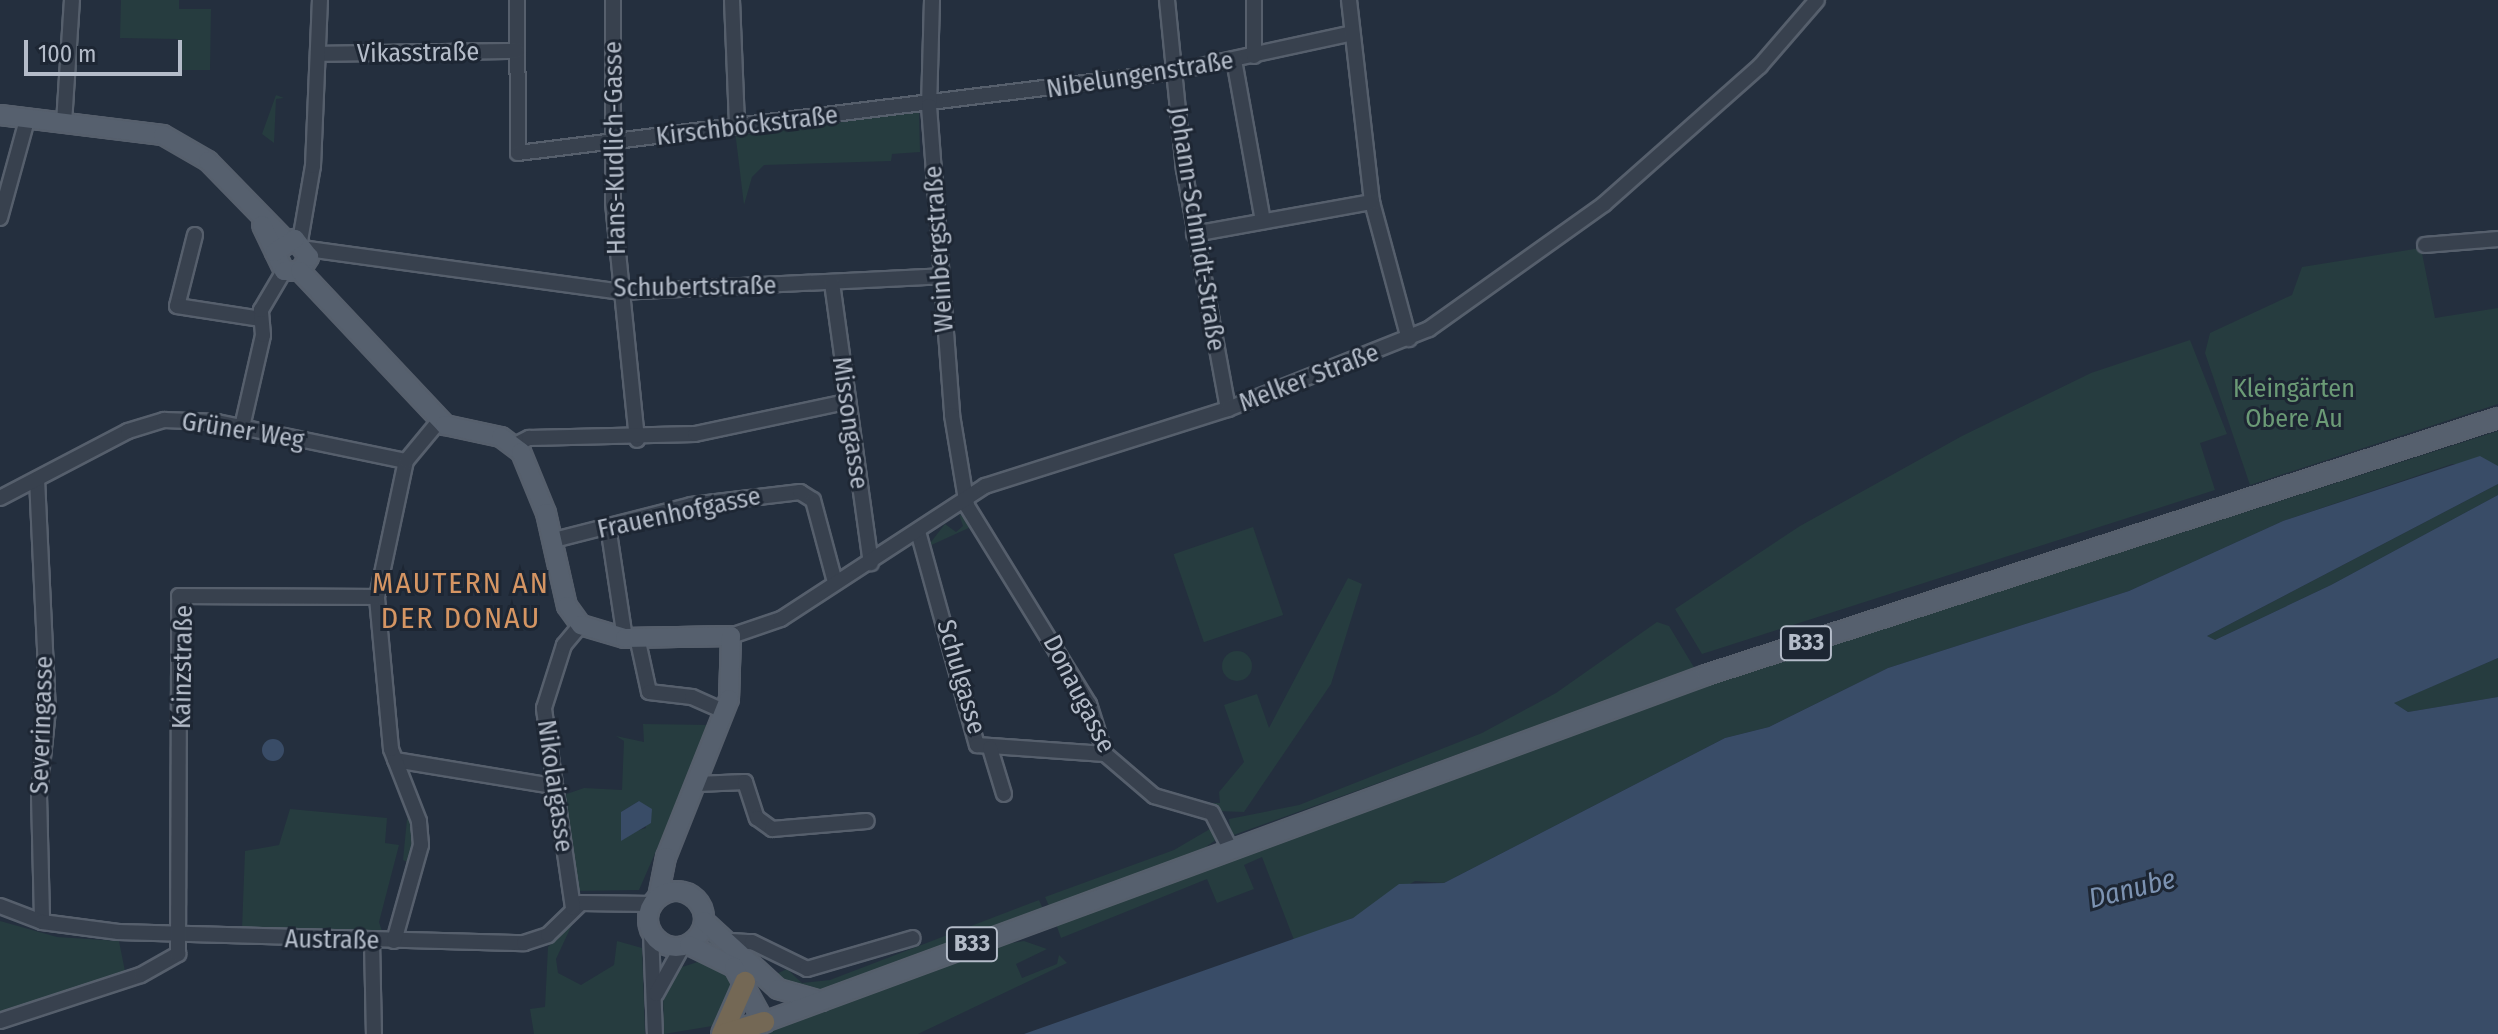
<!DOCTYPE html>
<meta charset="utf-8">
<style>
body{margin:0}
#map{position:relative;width:2498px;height:1034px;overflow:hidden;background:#242f3e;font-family:"Fira Sans Condensed",sans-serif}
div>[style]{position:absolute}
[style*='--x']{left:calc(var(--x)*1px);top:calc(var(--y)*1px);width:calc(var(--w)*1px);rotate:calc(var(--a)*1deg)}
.green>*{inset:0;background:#263c3f;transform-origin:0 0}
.round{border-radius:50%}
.water>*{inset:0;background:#394c67}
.roads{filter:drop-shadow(2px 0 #565f6c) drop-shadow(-2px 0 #565f6c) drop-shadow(0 2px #565f6c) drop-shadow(0 -2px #565f6c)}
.minor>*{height:14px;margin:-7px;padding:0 7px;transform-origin:7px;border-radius:7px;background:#38414e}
.major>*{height:18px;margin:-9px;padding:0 9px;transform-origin:9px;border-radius:9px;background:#56606e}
.major>.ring{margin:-9px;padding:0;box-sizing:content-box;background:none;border:18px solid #56606e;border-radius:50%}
.highway>*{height:20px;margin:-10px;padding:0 10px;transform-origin:10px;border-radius:10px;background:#746855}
span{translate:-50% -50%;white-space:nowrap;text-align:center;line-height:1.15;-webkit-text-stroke:6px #1d2633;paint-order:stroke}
.shield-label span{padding:2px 6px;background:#1d2633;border:2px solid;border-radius:6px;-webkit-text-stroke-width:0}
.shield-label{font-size:24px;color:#b4bcc9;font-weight:700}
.street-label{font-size:26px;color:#b4bcc9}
.park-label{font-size:26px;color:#6b9a76}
.water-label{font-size:28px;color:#7c92b1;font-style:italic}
.quarter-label{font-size:30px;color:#d59563;letter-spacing:2px}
.scale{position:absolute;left:24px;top:40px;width:158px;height:36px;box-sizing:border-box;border:4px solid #b4bcc9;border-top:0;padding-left:10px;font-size:24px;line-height:28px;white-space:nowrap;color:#b4bcc9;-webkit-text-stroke:6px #1d2633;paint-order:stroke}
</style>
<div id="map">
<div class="green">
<div style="clip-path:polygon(121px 0,179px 0,179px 9px,211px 9px,210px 70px,178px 70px,178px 39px,120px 38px)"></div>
<div style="clip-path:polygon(276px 95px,284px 98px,276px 99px,274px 143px,262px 134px)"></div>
<div style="clip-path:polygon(919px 110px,920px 152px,892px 154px,891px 161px,764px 165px,752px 177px,744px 205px,735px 131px)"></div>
<div style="clip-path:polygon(2421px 248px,2435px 318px,2498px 308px,2498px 404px,2250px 485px,2205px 353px,2210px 333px,2292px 295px,2302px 267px)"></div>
<div style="clip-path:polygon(2190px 340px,2227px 434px,2200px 443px,2215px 490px,1702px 654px,1675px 609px,1800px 526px,1962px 436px,2091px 373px)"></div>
<div style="clip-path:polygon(2498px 431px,2498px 466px,2452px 464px,2283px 521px,2129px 591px,1888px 668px,1769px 727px,1725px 738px,1444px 883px,1415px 881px,1353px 918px,1294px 940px,1262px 857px,1244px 865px,1254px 889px,1217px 903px,1207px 879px,1061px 938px,1056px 924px,1707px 685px)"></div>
<div style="clip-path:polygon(2498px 484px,2498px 495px,2331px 585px,2215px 640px,2207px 636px)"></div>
<div style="clip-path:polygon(959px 514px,973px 526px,927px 547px,945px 524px,956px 532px,963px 526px)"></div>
<div style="left:1253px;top:527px;width:93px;height:84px;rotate:71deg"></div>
<div style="clip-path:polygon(1348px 578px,1362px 584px,1331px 684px,1244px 812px,1217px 811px,1210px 803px,1220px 803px,1219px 792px,1244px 762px,1224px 705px,1257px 694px,1269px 728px)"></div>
<div style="clip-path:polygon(1657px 622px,1669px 626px,1695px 669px,1231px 836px,1229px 819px,1299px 805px,1482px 733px,1556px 693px)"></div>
<div class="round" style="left:1222px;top:651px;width:30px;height:30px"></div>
<div style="clip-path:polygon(2498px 658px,2498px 697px,2408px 712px,2393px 703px)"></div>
<div style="clip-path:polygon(evenodd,643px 724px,711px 725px,639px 890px,575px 891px,561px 796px,584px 788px,622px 790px,624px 741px,616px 736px,644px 742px,643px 724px,639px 801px,646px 828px,633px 832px,621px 812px,639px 801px)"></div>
<div style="clip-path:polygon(290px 809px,387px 818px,385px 843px,399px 845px,379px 922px,383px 934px,242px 929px,245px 851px,279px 845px)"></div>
<div style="clip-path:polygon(407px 819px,415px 820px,413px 865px,403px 860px)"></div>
<div style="clip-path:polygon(1215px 826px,1220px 837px,1203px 849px,1049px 906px,1045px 897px,1174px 850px)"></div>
<div style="clip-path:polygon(1039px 900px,1043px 909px,827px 991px,790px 990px,774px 975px,787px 969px,802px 983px,830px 980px)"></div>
<div style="clip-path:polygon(575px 918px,556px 959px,558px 973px,581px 985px,614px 965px,617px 941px,642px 948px,645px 1034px,534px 1034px,530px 1009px,545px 1007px,548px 947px)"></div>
<div style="clip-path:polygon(0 921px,57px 937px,119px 941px,126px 976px,0 1014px)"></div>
<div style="clip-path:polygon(1024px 941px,1047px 949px,1016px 964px,1022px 978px,1057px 964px,1059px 955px,1067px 963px,918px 1034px,759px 1034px,982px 948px)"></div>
<div style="clip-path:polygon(713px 957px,739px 983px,718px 1025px,664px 1034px,663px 992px,676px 969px)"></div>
</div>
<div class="water">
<div style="clip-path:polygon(2480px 456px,2498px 466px,2498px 484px,2207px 636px,2215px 640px,2331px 585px,2498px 495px,2498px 658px,2394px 703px,2408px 712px,2498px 697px,2498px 1034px,1024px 1034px,1353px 918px,1399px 884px,1444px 883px,1725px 738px,1769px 727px,1888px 668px,2129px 591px,2283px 521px)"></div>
<div class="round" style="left:262px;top:739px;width:22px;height:22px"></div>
<div style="clip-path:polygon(639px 801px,652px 809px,651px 823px,621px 841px,621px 812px)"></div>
</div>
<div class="roads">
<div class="minor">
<div style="--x:517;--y:0;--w:153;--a:89.6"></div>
<div style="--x:518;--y:153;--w:660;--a:-7.05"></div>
<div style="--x:1173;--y:72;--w:180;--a:-12.2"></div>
<div style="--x:613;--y:0;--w:203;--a:90"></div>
<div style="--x:613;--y:203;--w:238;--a:84.2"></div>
<div style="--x:732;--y:0;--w:127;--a:87.7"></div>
<div style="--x:932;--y:0;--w:106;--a:91.6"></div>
<div style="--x:929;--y:106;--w:310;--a:85.7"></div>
<div style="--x:952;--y:415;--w:92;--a:80.6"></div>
<div style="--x:967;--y:506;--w:233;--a:58.4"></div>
<div style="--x:1089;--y:704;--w:52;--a:72.3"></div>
<div style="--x:1105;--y:754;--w:65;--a:40.6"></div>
<div style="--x:1154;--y:796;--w:60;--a:16.3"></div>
<div style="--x:1212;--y:813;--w:38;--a:63"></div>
<div style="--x:1167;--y:0;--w:170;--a:84.3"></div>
<div style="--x:1184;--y:169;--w:244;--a:79.6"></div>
<div style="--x:1254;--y:0;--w:56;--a:90"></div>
<div style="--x:1349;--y:0;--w:203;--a:83.5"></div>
<div style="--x:1372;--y:202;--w:142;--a:74.9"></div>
<div style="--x:318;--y:54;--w:199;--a:-0.9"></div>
<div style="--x:1234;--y:60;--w:164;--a:79.8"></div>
<div style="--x:64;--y:123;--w:123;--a:-86.3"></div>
<div style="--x:0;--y:218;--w:102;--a:-74.6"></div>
<div style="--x:1194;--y:234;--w:181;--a:-10.2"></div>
<div style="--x:195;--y:235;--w:73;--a:104.2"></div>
<div style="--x:177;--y:306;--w:85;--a:8.8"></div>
<div style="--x:300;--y:241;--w:76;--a:-80.2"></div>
<div style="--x:313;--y:166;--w:166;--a:-87.6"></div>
<div style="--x:2425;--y:245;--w:73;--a:-4.7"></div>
<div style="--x:308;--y:249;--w:315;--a:7.8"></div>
<div style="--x:620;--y:292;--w:322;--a:-2.8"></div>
<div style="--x:832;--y:283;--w:283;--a:82.1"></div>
<div style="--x:242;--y:427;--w:94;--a:-77.1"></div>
<div style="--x:263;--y:335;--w:25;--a:-95"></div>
<div style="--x:261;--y:310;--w:45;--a:-59.5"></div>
<div style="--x:515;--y:445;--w:16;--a:-27"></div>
<div style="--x:529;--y:438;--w:166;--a:-1.4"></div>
<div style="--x:695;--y:434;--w:154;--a:-12"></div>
<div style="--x:37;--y:479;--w:231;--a:87.3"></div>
<div style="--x:48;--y:710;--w:85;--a:96"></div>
<div style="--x:39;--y:795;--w:127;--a:88.6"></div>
<div style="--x:0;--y:498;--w:144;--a:-27.6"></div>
<div style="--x:128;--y:431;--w:38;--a:-17"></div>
<div style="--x:164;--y:420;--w:53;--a:2.2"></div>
<div style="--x:217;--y:422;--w:193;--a:11.7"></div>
<div style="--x:608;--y:526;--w:113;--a:81.4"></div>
<div style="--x:919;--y:535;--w:218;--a:74.6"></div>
<div style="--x:977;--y:745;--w:128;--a:4"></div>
<div style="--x:554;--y:540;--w:141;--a:-14.3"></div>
<div style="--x:691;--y:505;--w:110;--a:-6.8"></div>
<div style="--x:800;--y:492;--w:15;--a:32"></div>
<div style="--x:813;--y:500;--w:85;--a:75"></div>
<div style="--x:731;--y:636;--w:53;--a:-18.8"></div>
<div style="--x:781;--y:619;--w:244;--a:-33.1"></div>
<div style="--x:985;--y:486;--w:255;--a:-17.6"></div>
<div style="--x:1228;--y:409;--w:216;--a:-21.7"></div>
<div style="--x:1429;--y:329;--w:215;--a:-35.5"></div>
<div style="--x:1604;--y:204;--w:208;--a:-41.5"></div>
<div style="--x:1760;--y:66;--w:87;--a:-49.2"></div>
<div style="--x:637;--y:637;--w:56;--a:77.7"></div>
<div style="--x:649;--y:692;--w:43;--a:6.6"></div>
<div style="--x:692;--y:697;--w:36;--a:24"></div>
<div style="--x:990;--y:748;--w:48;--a:73.1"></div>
<div style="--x:395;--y:760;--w:159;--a:9.4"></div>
<div style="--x:697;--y:784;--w:48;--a:-2.4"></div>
<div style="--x:745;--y:782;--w:38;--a:72"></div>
<div style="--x:757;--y:818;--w:19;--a:36"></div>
<div style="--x:772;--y:829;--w:95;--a:-4.8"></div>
<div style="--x:0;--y:906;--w:45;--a:20.9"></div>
<div style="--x:42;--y:922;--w:77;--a:7.5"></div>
<div style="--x:118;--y:932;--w:406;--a:1.6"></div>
<div style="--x:524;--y:943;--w:25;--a:-18"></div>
<div style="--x:548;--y:935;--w:46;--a:-44.1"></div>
<div style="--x:581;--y:903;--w:71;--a:0.8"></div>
<div style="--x:573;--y:908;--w:202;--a:-98.3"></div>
<div style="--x:544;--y:708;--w:66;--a:-72.4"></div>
<div style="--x:564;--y:645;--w:26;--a:-50"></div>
<div style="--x:651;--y:932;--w:102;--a:87.8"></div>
<div style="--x:372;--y:941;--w:93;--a:88.8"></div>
<div style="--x:394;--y:941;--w:100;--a:-74.3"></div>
<div style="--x:421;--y:845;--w:24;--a:-95"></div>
<div style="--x:419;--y:821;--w:77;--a:-111.3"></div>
<div style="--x:391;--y:749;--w:153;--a:-95.3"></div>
<div style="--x:377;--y:597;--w:139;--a:-78"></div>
<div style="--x:406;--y:461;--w:53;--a:-50.3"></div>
<div style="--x:730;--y:941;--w:22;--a:3"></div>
<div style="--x:752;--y:942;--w:61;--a:26.1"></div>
<div style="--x:807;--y:969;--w:110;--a:-16.3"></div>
<div style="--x:656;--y:994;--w:54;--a:-61"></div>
<div style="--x:0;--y:1021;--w:148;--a:-18.1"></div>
<div style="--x:141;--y:975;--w:43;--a:-29.6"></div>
<div style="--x:178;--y:954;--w:358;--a:-89.8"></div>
<div style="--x:179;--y:596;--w:198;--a:0.3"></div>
</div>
<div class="major">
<div style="--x:0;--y:115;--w:164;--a:7"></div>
<div style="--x:163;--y:135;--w:52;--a:30"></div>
<div style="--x:208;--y:161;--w:110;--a:45.7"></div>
<div style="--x:262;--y:225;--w:51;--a:64.4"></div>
<div style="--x:284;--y:271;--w:16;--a:0"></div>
<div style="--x:300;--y:271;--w:17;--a:-57"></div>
<div style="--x:309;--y:257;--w:23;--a:-128"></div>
<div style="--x:295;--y:239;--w:24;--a:147"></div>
<div style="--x:300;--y:271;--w:212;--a:46.7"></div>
<div style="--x:445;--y:425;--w:57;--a:12.1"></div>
<div style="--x:501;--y:437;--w:25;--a:37"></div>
<div style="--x:521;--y:452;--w:66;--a:67.7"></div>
<div style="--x:546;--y:513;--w:95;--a:77.3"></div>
<div style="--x:567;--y:606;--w:24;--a:54"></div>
<div style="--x:581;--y:625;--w:46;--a:16.5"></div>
<div style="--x:625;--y:638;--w:106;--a:-1.1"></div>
<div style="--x:731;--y:636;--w:63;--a:91.8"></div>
<div style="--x:729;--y:699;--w:170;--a:111.7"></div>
<div style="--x:666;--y:857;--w:41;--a:101.3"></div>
<div class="ring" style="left:648px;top:891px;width:38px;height:38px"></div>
<div style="--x:704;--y:921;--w:100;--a:42.6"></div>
<div style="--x:778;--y:989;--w:45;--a:15.6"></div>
<div style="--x:689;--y:945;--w:50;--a:26.1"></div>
<div style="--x:734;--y:967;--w:63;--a:61.4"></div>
<div style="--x:764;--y:1022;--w:1004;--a:-20.22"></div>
<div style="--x:1706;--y:675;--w:833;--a:-17.98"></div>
</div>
<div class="highway">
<div style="--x:722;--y:1034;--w:57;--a:-66.1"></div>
<div style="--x:724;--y:1034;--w:42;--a:-16.7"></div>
</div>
</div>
<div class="shield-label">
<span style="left:1806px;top:643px">B33</span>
<span style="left:972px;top:944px">B33</span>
</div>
<div class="street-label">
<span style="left:418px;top:53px;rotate:-1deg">Vikasstraße</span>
<span style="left:1140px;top:75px;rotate:-9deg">Nibelungenstraße</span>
<span style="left:747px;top:126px;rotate:-7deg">Kirschböckstraße</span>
<span style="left:615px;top:148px;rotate:-91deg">Hans-Kudlich-Gasse</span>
<span style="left:1197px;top:229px;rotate:81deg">Johann-Schmidt-Straße</span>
<span style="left:939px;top:249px;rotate:-94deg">Weinbergstraße</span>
<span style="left:695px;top:287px;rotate:-1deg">Schubertstraße</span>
<span style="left:1309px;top:378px;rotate:-21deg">Melker Straße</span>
<span style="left:850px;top:423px;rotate:82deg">Missongasse</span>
<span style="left:243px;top:431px;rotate:9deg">Grüner Weg</span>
<span style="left:679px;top:513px;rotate:-12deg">Frauenhofgasse</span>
<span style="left:183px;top:667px;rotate:-89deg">Kainzstraße</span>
<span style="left:961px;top:677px;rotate:74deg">Schulgasse</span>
<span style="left:1079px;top:694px;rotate:63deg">Donaugasse</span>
<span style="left:42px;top:725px;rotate:-88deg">Severingasse</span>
<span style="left:555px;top:786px;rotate:82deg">Nikolaigasse</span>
<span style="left:332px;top:940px;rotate:1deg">Austraße</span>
</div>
<div class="park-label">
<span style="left:2294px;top:404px">Kleingärten<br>Obere Au</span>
</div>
<div class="water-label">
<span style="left:2132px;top:889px;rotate:-14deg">Danube</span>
</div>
<div class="quarter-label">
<span style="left:461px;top:600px">MAUTERN AN<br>DER DONAU</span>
</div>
<div class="scale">100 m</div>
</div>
